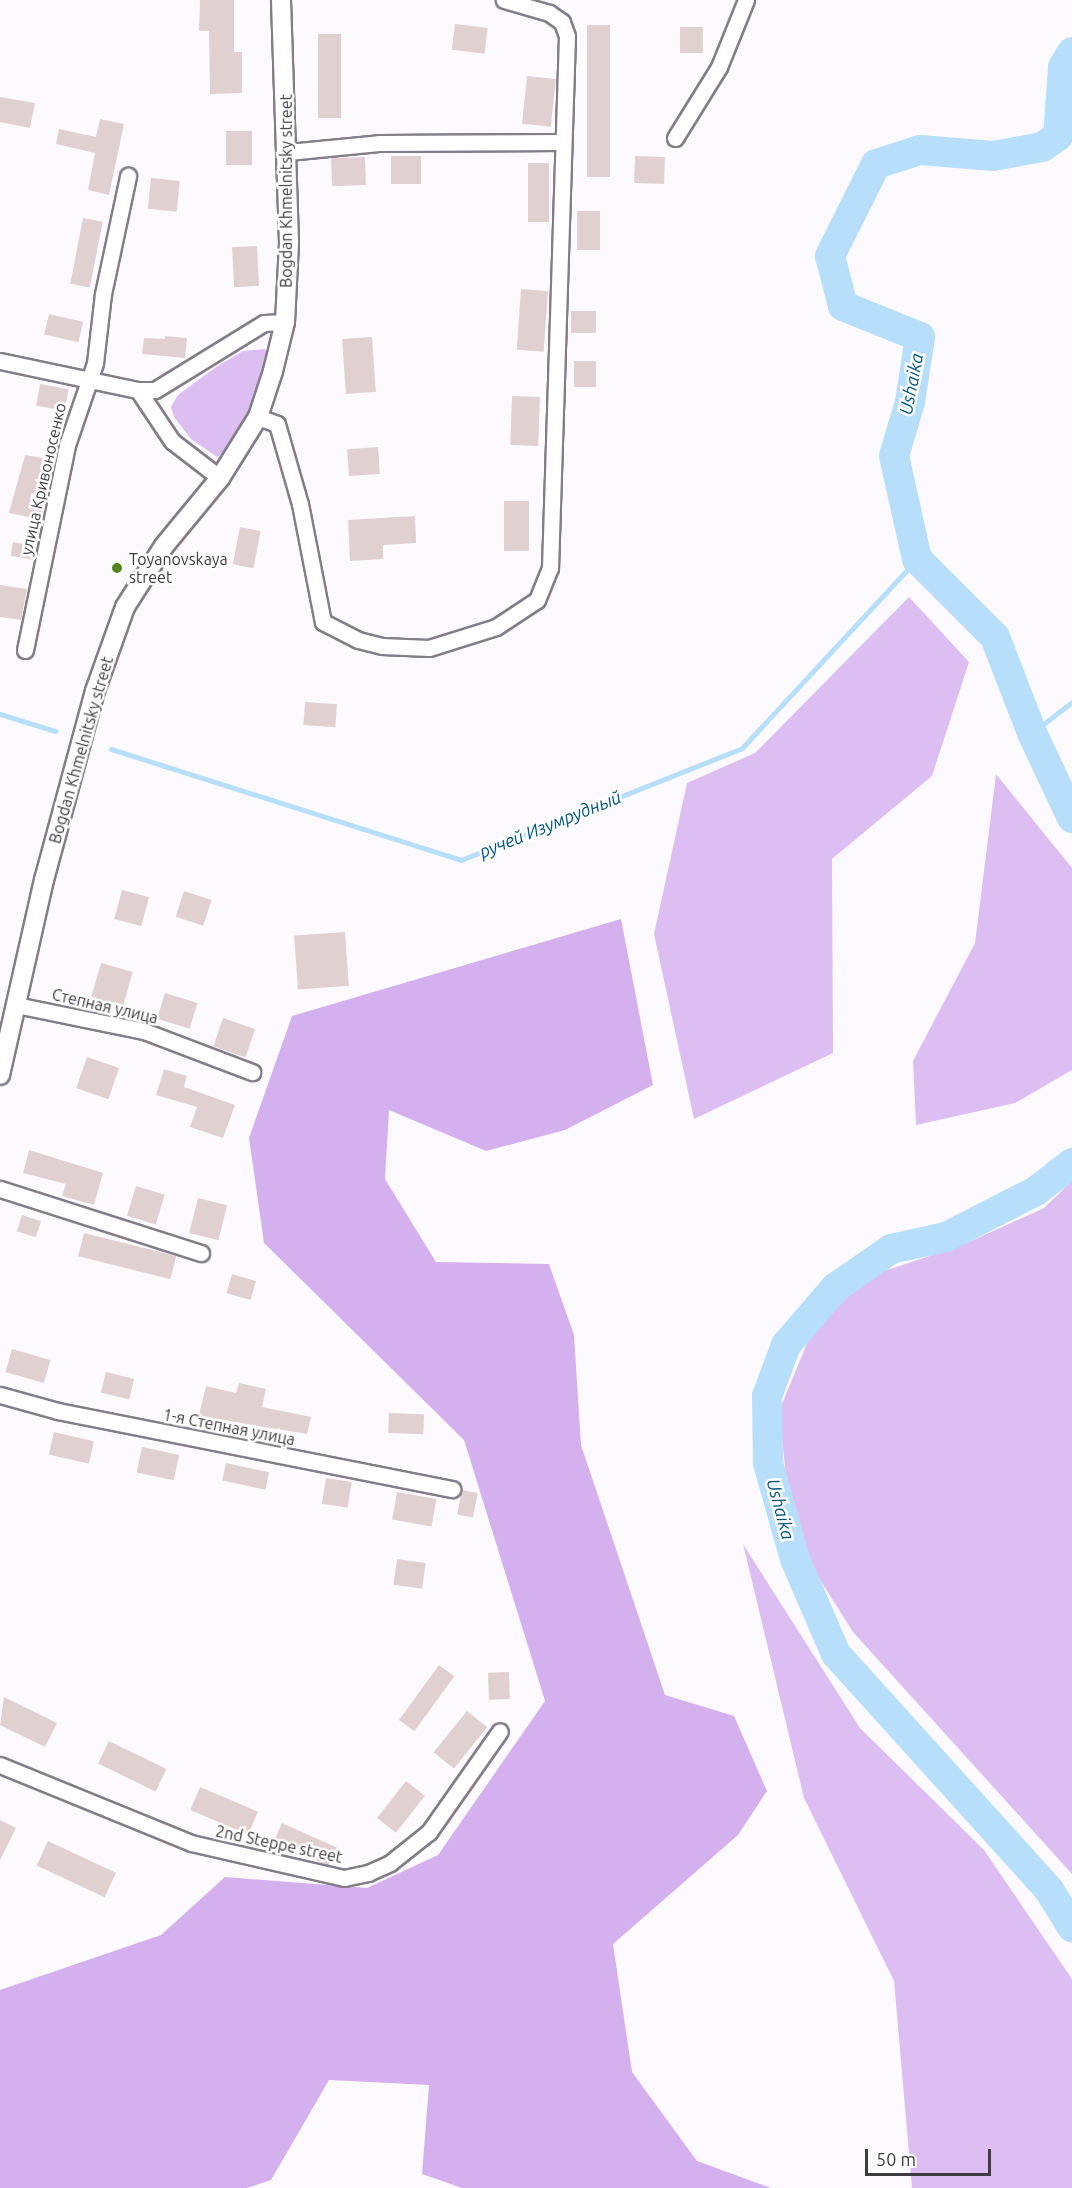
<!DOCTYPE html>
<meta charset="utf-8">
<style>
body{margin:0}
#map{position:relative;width:1072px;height:2188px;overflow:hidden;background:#fdfaff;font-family:Ubuntu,sans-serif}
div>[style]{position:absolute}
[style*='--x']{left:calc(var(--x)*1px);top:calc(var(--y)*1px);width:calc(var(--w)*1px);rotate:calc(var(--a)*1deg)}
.green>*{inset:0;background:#dcbef3}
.forest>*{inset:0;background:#d4b0ef}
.stream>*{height:5px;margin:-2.5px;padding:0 2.5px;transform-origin:2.5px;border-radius:2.5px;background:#b7defb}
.river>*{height:30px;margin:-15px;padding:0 15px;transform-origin:15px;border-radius:15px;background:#b7defb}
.building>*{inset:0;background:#e0d1d0;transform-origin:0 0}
.roads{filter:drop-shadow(2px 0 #837d87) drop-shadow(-2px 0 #837d87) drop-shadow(0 2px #837d87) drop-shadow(0 -2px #837d87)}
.minor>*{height:15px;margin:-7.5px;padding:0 7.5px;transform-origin:7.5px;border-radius:7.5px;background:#fff}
.tertiary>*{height:18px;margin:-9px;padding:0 9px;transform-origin:9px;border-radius:9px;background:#fff}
.dots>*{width:16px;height:16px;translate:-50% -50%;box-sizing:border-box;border:3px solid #fff;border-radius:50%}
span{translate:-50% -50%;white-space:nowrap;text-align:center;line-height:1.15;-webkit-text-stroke:5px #fff;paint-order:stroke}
.street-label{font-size:16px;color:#3e3b40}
.poi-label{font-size:16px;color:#3e3b40}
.left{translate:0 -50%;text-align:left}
.water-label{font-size:18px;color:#005581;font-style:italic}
.scale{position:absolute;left:865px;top:2149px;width:126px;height:27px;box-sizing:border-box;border:3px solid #3e3b40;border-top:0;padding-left:8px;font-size:18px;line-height:21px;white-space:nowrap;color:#3e3b40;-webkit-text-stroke:4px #fff;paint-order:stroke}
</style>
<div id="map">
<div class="green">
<div style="clip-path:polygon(265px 349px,268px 354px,248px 416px,229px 450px,217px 457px,191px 439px,174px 417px,171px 407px,178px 395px,216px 367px,243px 351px)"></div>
<div style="clip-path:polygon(909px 597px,969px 662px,932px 776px,832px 859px,833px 1053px,694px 1119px,654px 934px,687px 783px,755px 753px)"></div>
<div style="clip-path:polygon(996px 774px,1072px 868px,1072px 1070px,1015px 1103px,916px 1125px,913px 1061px,975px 943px)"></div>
<div style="clip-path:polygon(1072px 1181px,1072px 1874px,853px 1632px,805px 1556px,787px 1485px,779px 1411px,808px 1341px,830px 1308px,869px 1276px,960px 1246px,1044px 1208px)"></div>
<div style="clip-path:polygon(743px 1544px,860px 1728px,984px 1850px,1072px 1979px,1072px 2188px,912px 2188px,894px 1981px,804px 1798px)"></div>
</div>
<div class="forest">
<div style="clip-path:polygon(621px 919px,653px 1085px,565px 1130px,486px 1151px,389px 1110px,385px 1179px,436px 1262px,549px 1264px,574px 1335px,581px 1445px,665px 1695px,734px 1716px,767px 1791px,738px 1835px,613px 1944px,632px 2072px,697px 2161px,771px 2188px,462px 2188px,422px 2174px,429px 2085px,329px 2080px,271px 2180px,247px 2188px,0 2188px,0 1990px,161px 1935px,225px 1877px,367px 1888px,438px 1855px,545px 1701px,464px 1440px,264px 1243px,249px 1138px,292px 1016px)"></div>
</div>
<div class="stream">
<div style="--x:0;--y:714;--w:58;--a:17.2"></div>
<div style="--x:1032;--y:733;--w:51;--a:-37.8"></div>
<div style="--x:111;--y:749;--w:367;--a:17.6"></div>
<div style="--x:461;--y:860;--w:302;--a:-21.7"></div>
<div style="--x:742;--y:748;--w:258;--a:-47.2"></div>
</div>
<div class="river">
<div style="--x:1072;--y:52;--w:17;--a:121"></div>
<div style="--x:1063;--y:67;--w:69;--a:94.1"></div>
<div style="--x:1058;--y:136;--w:19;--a:145"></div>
<div style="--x:1042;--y:147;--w:50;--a:169.6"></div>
<div style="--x:993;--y:156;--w:73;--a:-175.3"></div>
<div style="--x:920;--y:150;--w:46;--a:162.3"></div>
<div style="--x:876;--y:164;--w:103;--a:116.6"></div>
<div style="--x:830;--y:256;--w:52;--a:75.4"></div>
<div style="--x:843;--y:306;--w:83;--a:21.9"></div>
<div style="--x:920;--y:337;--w:66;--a:98.7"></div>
<div style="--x:910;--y:402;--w:56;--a:106.5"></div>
<div style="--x:894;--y:456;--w:106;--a:77.4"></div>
<div style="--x:917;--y:559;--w:110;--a:45"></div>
<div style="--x:995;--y:637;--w:103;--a:68.9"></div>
<div style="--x:1032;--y:733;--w:94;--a:64.8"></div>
<div style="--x:1072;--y:1163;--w:46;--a:142.1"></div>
<div style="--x:1036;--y:1191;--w:101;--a:152.9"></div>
<div style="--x:946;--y:1237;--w:56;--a:167.7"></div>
<div style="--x:891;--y:1249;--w:68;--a:145.1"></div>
<div style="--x:835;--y:1288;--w:75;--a:130.7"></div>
<div style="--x:786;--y:1345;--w:54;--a:110.4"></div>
<div style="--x:767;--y:1396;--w:67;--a:89.1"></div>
<div style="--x:768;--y:1463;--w:100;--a:74.3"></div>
<div style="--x:795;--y:1559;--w:103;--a:66.7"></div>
<div style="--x:836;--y:1654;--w:318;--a:47.9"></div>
<div style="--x:1049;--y:1890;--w:44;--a:58.1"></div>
</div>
<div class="building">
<div style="clip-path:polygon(200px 0,234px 0,234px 52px,242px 52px,242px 93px,210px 94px,209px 31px,199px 31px)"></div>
<div style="left:455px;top:24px;width:33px;height:26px;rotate:7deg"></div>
<div style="left:587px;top:25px;width:23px;height:152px"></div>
<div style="left:680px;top:27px;width:23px;height:26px"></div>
<div style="left:318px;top:34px;width:23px;height:84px"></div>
<div style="left:527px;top:76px;width:29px;height:48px;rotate:6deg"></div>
<div style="clip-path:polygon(0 97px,35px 103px,30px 128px,0 122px)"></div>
<div style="clip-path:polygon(100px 119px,124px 124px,109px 195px,88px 190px,95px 153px,56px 144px,59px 129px,96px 137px)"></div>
<div style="left:226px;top:131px;width:26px;height:34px"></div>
<div style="left:421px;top:156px;width:28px;height:30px;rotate:90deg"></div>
<div style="left:635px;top:156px;width:30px;height:27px;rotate:2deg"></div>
<div style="left:365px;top:157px;width:28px;height:34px;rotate:88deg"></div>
<div style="left:528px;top:163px;width:21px;height:59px"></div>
<div style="left:151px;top:178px;width:29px;height:31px;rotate:6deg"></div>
<div style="left:577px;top:211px;width:23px;height:39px"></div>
<div style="left:83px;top:218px;width:20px;height:67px;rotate:11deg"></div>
<div style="left:257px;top:246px;width:40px;height:25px;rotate:87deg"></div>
<div style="left:521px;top:289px;width:27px;height:61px;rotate:4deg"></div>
<div style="left:596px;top:311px;width:22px;height:25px;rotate:90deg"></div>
<div style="left:49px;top:314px;width:35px;height:21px;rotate:13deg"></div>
<div style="clip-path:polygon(165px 336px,187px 338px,185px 358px,142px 354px,144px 338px,165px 339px)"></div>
<div style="left:372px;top:337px;width:55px;height:30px;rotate:86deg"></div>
<div style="left:574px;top:361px;width:22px;height:26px"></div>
<div style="left:40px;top:384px;width:29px;height:22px;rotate:10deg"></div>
<div style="left:512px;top:396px;width:28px;height:49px;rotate:2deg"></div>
<div style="left:378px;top:447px;width:27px;height:31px;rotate:86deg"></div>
<div style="clip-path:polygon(25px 455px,54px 460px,42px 520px,9px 513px)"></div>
<div style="left:504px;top:501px;width:25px;height:50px"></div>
<div style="clip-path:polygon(415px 516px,416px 543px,383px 545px,383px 559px,350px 561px,348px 520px)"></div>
<div style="left:240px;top:527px;width:21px;height:38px;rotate:11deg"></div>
<div style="left:13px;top:542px;width:23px;height:14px;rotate:10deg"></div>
<div style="clip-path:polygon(0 585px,27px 589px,21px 620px,0 617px)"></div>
<div style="left:305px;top:702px;width:32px;height:23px;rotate:4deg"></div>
<div style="left:122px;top:890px;width:28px;height:30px;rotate:15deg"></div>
<div style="left:184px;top:891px;width:29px;height:27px;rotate:18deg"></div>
<div style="left:345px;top:932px;width:54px;height:51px;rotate:86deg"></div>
<div style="left:101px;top:963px;width:33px;height:36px;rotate:16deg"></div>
<div style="left:165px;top:993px;width:34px;height:27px;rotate:17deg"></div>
<div style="left:223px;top:1018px;width:34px;height:30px;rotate:19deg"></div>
<div style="left:87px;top:1057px;width:34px;height:33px;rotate:19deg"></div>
<div style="clip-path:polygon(164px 1069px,187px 1076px,184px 1087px,235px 1105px,223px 1138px,190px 1127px,197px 1107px,156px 1095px)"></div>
<div style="clip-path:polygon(29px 1150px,103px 1173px,94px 1205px,62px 1196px,66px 1184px,23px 1173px)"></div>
<div style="left:136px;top:1186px;width:30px;height:31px;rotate:17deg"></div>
<div style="left:198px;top:1198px;width:30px;height:36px;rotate:14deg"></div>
<div style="left:22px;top:1215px;width:20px;height:17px;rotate:18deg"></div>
<div style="left:84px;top:1233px;width:95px;height:24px;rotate:14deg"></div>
<div style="left:232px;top:1274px;width:25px;height:20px;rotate:16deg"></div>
<div style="left:12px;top:1349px;width:40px;height:24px;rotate:16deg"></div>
<div style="left:106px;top:1372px;width:29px;height:21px;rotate:14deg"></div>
<div style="clip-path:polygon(239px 1383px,266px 1389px,262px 1407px,311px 1417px,307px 1434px,199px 1416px,206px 1386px,236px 1393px)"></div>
<div style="left:389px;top:1413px;width:35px;height:20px;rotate:2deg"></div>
<div style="left:54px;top:1432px;width:41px;height:23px;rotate:13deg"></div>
<div style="left:142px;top:1447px;width:38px;height:26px;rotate:12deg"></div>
<div style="left:226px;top:1463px;width:44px;height:18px;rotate:12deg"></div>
<div style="left:326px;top:1478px;width:26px;height:26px;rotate:9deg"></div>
<div style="left:462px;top:1490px;width:16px;height:25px;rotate:11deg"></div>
<div style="left:397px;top:1492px;width:40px;height:28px;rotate:10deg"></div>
<div style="left:397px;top:1559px;width:29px;height:26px;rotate:8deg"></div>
<div style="left:439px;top:1665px;width:19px;height:68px;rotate:36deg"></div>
<div style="left:509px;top:1672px;width:27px;height:21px;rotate:88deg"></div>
<div style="clip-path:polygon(4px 1697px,57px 1723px,45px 1747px,0 1725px)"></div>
<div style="left:467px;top:1711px;width:26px;height:53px;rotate:39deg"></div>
<div style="left:109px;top:1741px;width:64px;height:25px;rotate:26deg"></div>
<div style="left:406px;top:1781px;width:24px;height:47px;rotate:38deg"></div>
<div style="left:200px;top:1787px;width:63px;height:25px;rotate:23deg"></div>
<div style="clip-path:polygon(0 1820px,16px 1828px,0 1860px)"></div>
<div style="left:282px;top:1823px;width:60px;height:20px;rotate:24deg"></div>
<div style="left:48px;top:1841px;width:75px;height:27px;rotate:25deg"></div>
</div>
<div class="roads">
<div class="minor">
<div style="--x:675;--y:138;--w:84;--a:-58.2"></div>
<div style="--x:719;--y:67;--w:72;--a:-68.1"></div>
<div style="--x:288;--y:152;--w:91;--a:-5.6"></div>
<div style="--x:379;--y:143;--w:184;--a:-0.3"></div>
<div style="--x:0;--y:361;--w:141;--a:11.9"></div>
<div style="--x:138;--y:390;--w:17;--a:0"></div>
<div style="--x:155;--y:390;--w:128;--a:-31.6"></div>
<div style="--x:264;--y:323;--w:21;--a:-3"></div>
<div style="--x:138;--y:390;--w:61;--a:56.3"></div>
<div style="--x:172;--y:441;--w:61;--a:37.6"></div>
<div style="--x:258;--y:417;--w:20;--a:20"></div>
<div style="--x:277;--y:424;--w:83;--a:74"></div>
<div style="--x:300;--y:504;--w:120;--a:79"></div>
<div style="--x:323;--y:622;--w:39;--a:27"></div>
<div style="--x:358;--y:640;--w:25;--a:14"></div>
<div style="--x:382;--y:646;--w:47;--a:2.4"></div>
<div style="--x:429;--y:648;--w:70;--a:-17.4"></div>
<div style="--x:496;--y:627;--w:49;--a:-33.4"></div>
<div style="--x:537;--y:600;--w:35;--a:-68"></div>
<div style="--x:550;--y:568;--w:532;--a:-88.17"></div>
<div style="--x:567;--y:36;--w:15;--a:-110"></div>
<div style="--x:562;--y:22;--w:16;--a:-145"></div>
<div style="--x:549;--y:13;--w:47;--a:-163.9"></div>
<div style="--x:25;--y:650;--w:209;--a:-78.4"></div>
<div style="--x:67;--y:445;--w:87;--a:-71.1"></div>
<div style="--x:95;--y:363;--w:69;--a:-83.4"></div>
<div style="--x:103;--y:294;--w:121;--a:-78"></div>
<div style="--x:16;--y:1005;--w:131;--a:11.5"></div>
<div style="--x:144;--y:1031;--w:116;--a:20.8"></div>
<div style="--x:0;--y:1189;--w:211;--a:17.7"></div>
<div style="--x:0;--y:1395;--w:60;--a:15.4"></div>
<div style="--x:58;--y:1411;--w:402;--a:11.2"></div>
<div style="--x:0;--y:1765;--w:206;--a:22.2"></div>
<div style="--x:191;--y:1843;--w:157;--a:12.9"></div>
<div style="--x:344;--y:1878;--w:25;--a:-12"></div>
<div style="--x:368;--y:1873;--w:24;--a:-24"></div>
<div style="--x:390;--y:1863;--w:50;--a:-38.5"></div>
<div style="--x:429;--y:1832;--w:123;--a:-54.9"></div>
</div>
<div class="tertiary">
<div style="--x:0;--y:1075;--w:200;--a:-77.3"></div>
<div style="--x:44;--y:880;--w:196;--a:-74.9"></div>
<div style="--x:95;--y:691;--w:89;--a:-70.3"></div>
<div style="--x:125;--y:607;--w:72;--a:-57.4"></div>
<div style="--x:164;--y:546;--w:88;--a:-50.5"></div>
<div style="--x:220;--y:478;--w:72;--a:-58.1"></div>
<div style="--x:258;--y:417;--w:48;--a:-71.9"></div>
<div style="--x:273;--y:371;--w:50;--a:-76.2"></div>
<div style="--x:285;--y:322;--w:80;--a:-87.1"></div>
<div style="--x:289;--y:242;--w:242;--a:-91.9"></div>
</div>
</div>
<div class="dots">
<div style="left:117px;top:568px;background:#52871f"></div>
</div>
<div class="street-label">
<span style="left:286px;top:191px;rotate:-90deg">Bogdan Khmelnitsky street</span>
<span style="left:43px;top:479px;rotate:-77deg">улица Кривоносенко</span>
<span style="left:81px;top:750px;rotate:-74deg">Bogdan Khmelnitsky street</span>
<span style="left:105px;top:1006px;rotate:13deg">Степная улица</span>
<span style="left:229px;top:1427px;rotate:11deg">1-я Степная улица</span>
<span style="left:279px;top:1844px;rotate:12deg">2nd Steppe street</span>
</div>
<div class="poi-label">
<span class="left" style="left:129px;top:568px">Toyanovskaya<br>street</span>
</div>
<div class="water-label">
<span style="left:911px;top:384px;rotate:-79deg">Ushaika</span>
<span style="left:550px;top:824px;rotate:-22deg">ручей Изумрудный</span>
<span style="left:781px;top:1509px;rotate:75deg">Ushaika</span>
</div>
<div class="scale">50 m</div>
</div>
